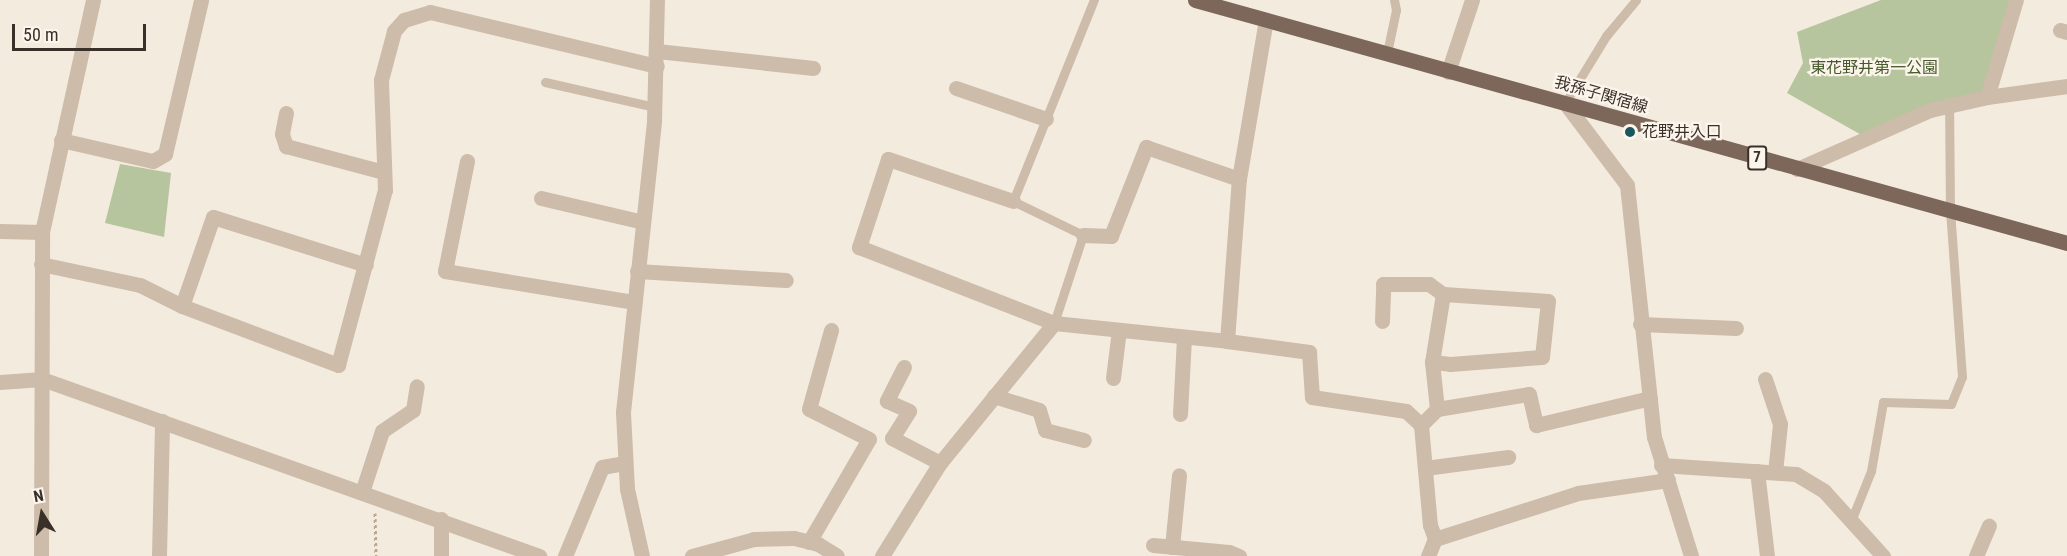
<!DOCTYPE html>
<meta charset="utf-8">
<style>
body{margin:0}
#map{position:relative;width:2067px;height:556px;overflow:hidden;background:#f4ebdf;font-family:"Roboto Condensed","Noto Sans JP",sans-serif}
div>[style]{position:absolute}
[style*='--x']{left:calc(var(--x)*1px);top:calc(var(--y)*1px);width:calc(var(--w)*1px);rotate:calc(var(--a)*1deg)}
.green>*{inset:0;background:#b6c59e}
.path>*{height:3px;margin-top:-1.5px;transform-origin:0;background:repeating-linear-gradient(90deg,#b9a694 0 3px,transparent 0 6px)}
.service>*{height:9px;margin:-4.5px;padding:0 4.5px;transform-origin:4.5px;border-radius:4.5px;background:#cdbcaa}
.minor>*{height:15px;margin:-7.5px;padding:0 7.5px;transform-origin:7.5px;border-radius:7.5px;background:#cdbcaa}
.tertiary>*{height:15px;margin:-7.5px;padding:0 7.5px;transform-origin:7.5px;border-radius:7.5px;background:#cdbcaa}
.primary>*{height:15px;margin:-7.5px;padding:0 7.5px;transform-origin:7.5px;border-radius:7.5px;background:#7d675a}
.dots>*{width:16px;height:16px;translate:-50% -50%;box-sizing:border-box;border:3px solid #fbf5ec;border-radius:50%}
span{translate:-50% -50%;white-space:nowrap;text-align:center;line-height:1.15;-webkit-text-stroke:4.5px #fbf5ec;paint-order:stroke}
.shield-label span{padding:2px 4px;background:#fbf5ec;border:2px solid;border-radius:4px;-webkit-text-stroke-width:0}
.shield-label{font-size:15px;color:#3a302a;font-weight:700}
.park-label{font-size:16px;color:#475a2c}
.street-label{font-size:16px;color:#3a302a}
.poi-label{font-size:16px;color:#3a302a}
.left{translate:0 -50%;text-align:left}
.north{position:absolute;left:12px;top:484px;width:60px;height:60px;-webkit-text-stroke:4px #fbf5ec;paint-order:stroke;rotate:349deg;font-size:16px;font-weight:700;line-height:24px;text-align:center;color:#3a302a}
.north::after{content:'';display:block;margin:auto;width:21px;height:27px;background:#3a302a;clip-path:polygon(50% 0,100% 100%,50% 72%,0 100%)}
.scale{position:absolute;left:12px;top:24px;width:134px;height:27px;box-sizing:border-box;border:3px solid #3a302a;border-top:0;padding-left:8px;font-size:18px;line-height:21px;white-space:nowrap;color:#3a302a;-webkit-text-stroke:4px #fbf5ec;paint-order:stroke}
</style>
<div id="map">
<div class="green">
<div style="clip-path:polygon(1881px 0,2016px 0,1987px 97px,1865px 137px,1787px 93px,1803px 63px,1797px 32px)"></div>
<div style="clip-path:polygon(120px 164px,171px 173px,164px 237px,105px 223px)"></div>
</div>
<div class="path">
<div style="--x:375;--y:513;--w:43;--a:88.7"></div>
</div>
<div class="service">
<div style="--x:1387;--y:53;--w:44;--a:-78.2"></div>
<div style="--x:1396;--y:10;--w:10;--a:-101"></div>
<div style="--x:545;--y:82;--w:113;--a:12.8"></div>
<div style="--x:1565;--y:103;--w:79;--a:-58.5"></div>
<div style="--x:1606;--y:36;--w:47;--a:-50.2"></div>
<div style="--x:1054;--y:323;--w:93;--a:-71.8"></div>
<div style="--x:1083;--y:235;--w:78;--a:-154.1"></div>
<div style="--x:1013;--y:201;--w:217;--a:-68.1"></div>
<div style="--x:1851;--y:521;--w:54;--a:-68.2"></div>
<div style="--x:1871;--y:471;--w:70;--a:-80.1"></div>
<div style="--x:1883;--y:402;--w:68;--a:1.7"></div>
<div style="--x:1951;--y:404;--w:29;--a:-68"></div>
<div style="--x:1962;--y:377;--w:166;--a:-94.1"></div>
<div style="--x:1950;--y:211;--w:106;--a:-90.5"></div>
</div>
<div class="minor">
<div style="--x:2060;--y:30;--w:7;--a:16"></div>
<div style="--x:657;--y:51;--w:157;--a:6.2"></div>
<div style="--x:1448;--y:72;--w:76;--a:-71.6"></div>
<div style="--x:956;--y:88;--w:95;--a:19"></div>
<div style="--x:1565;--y:103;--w:103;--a:52.9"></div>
<div style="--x:1627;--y:185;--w:253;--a:83.9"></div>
<div style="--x:1654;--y:437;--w:125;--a:72.7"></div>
<div style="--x:286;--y:113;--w:21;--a:101"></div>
<div style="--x:282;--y:134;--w:13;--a:72"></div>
<div style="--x:286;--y:146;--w:101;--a:14.9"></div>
<div style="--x:61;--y:140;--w:94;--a:12.9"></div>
<div style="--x:153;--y:161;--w:14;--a:-30"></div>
<div style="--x:165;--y:154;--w:158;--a:-76.8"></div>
<div style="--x:467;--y:161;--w:112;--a:101.3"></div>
<div style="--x:445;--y:271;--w:192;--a:9.3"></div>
<div style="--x:1797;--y:169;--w:145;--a:-23.9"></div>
<div style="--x:1930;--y:110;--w:58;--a:-12.8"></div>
<div style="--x:1987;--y:97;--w:101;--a:-73.4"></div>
<div style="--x:541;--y:198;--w:105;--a:13.2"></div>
<div style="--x:1013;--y:201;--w:132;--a:-161.4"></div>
<div style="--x:888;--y:159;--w:93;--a:108.2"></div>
<div style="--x:859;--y:247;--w:209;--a:21.3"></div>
<div style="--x:1054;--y:323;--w:174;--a:5.9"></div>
<div style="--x:1227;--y:341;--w:162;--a:-85.8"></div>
<div style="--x:1239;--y:179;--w:161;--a:-80.4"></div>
<div style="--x:0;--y:231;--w:42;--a:1.4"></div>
<div style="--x:1083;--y:235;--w:28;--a:2"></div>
<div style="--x:1111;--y:236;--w:96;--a:-68.5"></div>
<div style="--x:1146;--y:147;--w:98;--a:19"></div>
<div style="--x:41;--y:264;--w:101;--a:12"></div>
<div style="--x:140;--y:285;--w:47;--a:26.6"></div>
<div style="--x:182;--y:306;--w:167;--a:20.7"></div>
<div style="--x:338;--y:365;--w:181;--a:-75"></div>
<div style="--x:385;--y:190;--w:110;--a:-92.1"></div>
<div style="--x:381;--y:80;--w:51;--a:-75.1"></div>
<div style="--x:394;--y:31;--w:15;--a:-48"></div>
<div style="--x:404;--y:20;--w:27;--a:-17"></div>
<div style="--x:430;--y:12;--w:233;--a:13.4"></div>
<div style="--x:637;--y:271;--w:149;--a:3.5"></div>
<div style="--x:182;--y:306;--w:94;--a:-70.8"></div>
<div style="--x:213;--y:217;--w:160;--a:17.4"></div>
<div style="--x:1382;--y:321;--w:37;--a:-88"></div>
<div style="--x:1383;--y:284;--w:46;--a:0"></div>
<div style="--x:1429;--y:284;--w:17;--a:36"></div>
<div style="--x:1640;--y:324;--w:96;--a:2.4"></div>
<div style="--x:1227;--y:341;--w:83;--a:7.6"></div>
<div style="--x:1309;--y:352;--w:45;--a:86.2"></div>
<div style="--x:1312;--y:397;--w:95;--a:8.5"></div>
<div style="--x:1406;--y:411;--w:21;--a:43"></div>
<div style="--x:1421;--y:425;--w:100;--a:84.9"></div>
<div style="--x:1430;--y:525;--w:15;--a:70"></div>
<div style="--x:1432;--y:362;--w:18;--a:6"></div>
<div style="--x:1450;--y:364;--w:92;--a:-4.4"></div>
<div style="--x:1542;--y:357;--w:56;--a:-83.9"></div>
<div style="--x:1548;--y:301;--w:105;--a:-176.2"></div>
<div style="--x:1443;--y:294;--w:69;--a:99.2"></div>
<div style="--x:1432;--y:362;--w:47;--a:83.9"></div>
<div style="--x:904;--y:367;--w:38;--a:117"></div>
<div style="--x:887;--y:401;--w:24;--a:24"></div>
<div style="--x:909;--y:411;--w:32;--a:122"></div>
<div style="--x:892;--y:438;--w:54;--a:27.5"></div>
<div style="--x:1113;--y:378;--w:48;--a:-82.9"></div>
<div style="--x:1765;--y:379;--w:47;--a:71.6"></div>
<div style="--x:1780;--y:424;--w:48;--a:95.9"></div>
<div style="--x:0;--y:382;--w:42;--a:-4.1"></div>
<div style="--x:42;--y:379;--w:528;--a:19.6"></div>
<div style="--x:994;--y:396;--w:47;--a:17.3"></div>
<div style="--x:1039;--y:410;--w:21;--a:73"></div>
<div style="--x:1045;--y:430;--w:40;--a:14.4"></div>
<div style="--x:1180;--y:414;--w:77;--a:-87"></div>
<div style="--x:1421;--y:425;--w:23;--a:-45"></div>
<div style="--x:1437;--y:409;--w:93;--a:-9.3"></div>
<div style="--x:1529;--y:394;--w:32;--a:77"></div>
<div style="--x:1536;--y:425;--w:117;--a:-13.3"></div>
<div style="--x:1661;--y:465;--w:135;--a:3.8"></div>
<div style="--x:1796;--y:474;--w:33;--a:31"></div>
<div style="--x:1824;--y:491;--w:88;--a:47.8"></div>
<div style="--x:1425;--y:468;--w:84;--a:-7.5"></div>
<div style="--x:1757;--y:471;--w:86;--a:83.3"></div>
<div style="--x:362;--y:492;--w:64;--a:-71.8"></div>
<div style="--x:382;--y:431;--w:37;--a:-34"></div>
<div style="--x:413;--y:410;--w:24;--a:-81"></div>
<div style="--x:441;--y:519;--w:37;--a:90"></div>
<div style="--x:809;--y:542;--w:119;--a:-59.8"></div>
<div style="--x:869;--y:439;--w:67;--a:-153.4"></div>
<div style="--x:809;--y:409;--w:82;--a:-74.4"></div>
<div style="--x:1153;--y:545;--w:76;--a:5.3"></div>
<div style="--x:1229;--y:552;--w:11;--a:22"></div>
<div style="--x:1172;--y:547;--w:72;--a:-84.4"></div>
<div style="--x:41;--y:556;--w:324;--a:-89.8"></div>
<div style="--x:42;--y:232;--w:238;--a:-77.6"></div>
<div style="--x:159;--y:556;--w:135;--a:-88.7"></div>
<div style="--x:565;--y:556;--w:96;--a:-67.4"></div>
<div style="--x:602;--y:467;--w:22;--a:-10"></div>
<div style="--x:692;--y:556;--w:64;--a:-15.3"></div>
<div style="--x:754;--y:539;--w:40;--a:-1.4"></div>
<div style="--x:794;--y:538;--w:25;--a:14"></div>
<div style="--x:818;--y:544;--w:22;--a:32"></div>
<div style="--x:882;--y:556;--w:110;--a:-58.1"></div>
<div style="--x:940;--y:463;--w:181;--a:-50.8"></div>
<div style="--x:1428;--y:556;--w:18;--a:-68"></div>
<div style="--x:1435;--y:539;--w:150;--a:-17.8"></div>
<div style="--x:1578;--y:493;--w:91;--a:-8.2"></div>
<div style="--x:1976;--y:556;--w:33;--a:-67"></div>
</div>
<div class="tertiary">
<div style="--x:1987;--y:97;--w:81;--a:-7.8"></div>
<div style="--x:642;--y:556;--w:69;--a:-102.6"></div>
<div style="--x:627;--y:489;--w:77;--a:-93"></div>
<div style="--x:623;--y:412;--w:293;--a:-83.9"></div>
<div style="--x:654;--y:121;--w:121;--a:-88.6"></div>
</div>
<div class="primary">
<div style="--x:1195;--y:0;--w:905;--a:15.57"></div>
</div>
<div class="dots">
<div style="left:1630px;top:132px;background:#1c575f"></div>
</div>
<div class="shield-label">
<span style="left:1757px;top:158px">7</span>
</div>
<div class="park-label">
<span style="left:1874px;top:68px">東花野井第一公園</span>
</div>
<div class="street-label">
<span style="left:1601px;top:95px;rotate:16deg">我孫子関宿線</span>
</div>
<div class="poi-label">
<span class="left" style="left:1642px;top:132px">花野井入口</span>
</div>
<div class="north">N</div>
<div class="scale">50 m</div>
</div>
